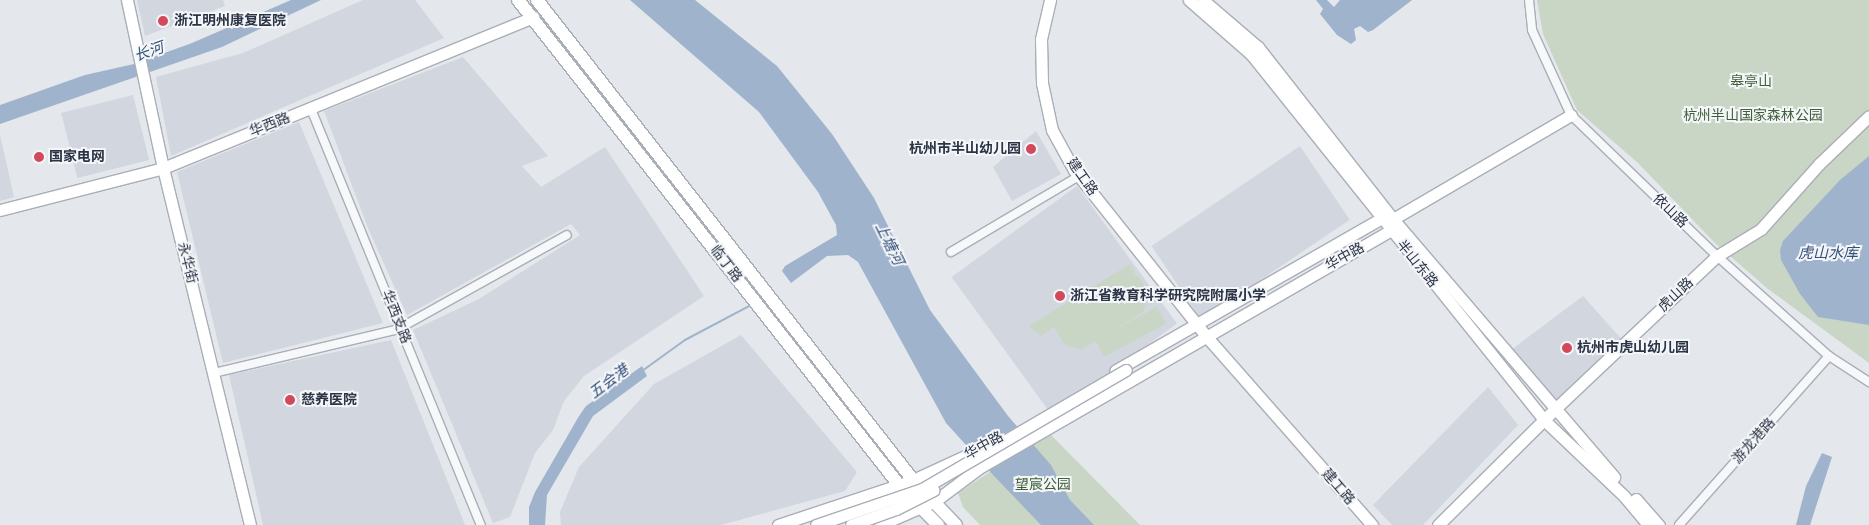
<!DOCTYPE html>
<meta charset="utf-8">
<style>
body{margin:0}
#map{position:relative;width:1869px;height:525px;overflow:hidden;background:#e4e7ec;font-family:"Source Sans 3","Noto Sans SC",sans-serif}
div>[style]{position:absolute}
[style*='--x']{left:calc(var(--x)*1px);top:calc(var(--y)*1px);width:calc(var(--w)*1px);rotate:calc(var(--a)*1deg)}
.built>*{inset:0;background:#d2d6de;transform-origin:0 0}
.green>*{inset:0;background:#c9d6c5;transform-origin:0 0}
.water>*{inset:0;background:#9fb4cc}
.stream>*{height:2px;margin:-1px;padding:0 1px;transform-origin:1px;border-radius:1px;background:#9fb4cc}
.roads{filter:drop-shadow(1px 0 #a9aeb7) drop-shadow(-1px 0 #a9aeb7) drop-shadow(0 1px #a9aeb7) drop-shadow(0 -1px #a9aeb7)}
.street>*{height:8px;margin:-4px;padding:0 4px;transform-origin:4px;border-radius:4px;background:#f7f8fa}
.secondary>*{height:11px;margin:-5.5px;padding:0 5.5px;transform-origin:5.5px;border-radius:5.5px;background:#fff}
.primary>*{height:12px;margin:-6px;padding:0 6px;transform-origin:6px;border-radius:6px;background:#fff}
.bridges{filter:drop-shadow(1px 0 #a9aeb7) drop-shadow(-1px 0 #a9aeb7) drop-shadow(0 1px #a9aeb7) drop-shadow(0 -1px #a9aeb7)}
.secondary-bridge>*{height:11px;margin:-5.5px;padding:0 5.5px;transform-origin:5.5px;border-radius:5.5px;background:#fff}
.dots>*{width:14px;height:14px;translate:-50% -50%;box-sizing:border-box;border:2px solid #f4f6f9;border-radius:50%}
span{translate:-50% -50%;white-space:nowrap;text-align:center;line-height:1.15;-webkit-text-stroke:4px #f4f6f9;paint-order:stroke}
.poi-label{font-size:14px;color:#2b3445;font-weight:700}
.left{translate:0 -50%;text-align:left}
.right{translate:-100% -50%;text-align:right}
.park-label{font-size:14px;color:#3f6138}
.street-label{font-size:14px;color:#2b3445}
.water-label{font-size:15px;color:#34527a;font-style:italic}
</style>
<div id="map">
<div class="built">
<div style="clip-path:polygon(137px 0,223px 0,225px 6px,145px 36px)"></div>
<div style="clip-path:polygon(363px 0,415px 0,444px 38px,171px 156px,156px 77px,243px 53px)"></div>
<div style="clip-path:polygon(463px 57px,548px 156px,522px 166px,541px 187px,605px 147px,704px 296px,584px 376px,564px 401px,553px 430px,535px 453px,510px 517px,493px 523px,413px 330px,479px 299px,580px 235px,571px 224px,407px 315px,368px 228px,324px 111px)"></div>
<div style="left:133px;top:95px;width:67px;height:74px;rotate:76deg"></div>
<div style="clip-path:polygon(299px 122px,383px 323px,223px 363px,177px 172px)"></div>
<div style="clip-path:polygon(1036px 131px,1061px 174px,1012px 201px,993px 167px)"></div>
<div style="clip-path:polygon(0 135px,14px 197px,0 201px)"></div>
<div style="left:1300px;top:146px;width:89px;height:179px;rotate:56deg"></div>
<div style="left:1077px;top:186px;width:170px;height:155px;rotate:54deg"></div>
<div style="clip-path:polygon(1583px 296px,1625px 343px,1555px 409px,1507px 353px)"></div>
<div style="clip-path:polygon(741px 335px,857px 472px,845px 491px,721px 525px,561px 525px,560px 512px,579px 467px,654px 384px)"></div>
<div style="clip-path:polygon(391px 340px,465px 525px,263px 525px,229px 375px)"></div>
<div style="clip-path:polygon(1488px 387px,1518px 425px,1423px 525px,1392px 525px,1373px 505px)"></div>
</div>
<div class="green">
<div style="clip-path:polygon(1537px 0,1869px 0,1869px 363px,1768px 289px,1715px 243px,1638px 163px,1577px 110px,1543px 34px)"></div>
<div style="clip-path:polygon(1130px 264px,1135px 272px,1132px 274px,1138px 276px,1146px 289px,1148px 298px,1143px 312px,1081px 350px,1065px 345px,1054px 327px,1041px 336px,1029px 326px)"></div>
<div style="left:1157px;top:307px;width:19px;height:70px;rotate:62deg"></div>
<div style="clip-path:polygon(1049px 433px,1140px 525px,980px 525px,963px 507px,958px 493px)"></div>
</div>
<div class="water">
<div style="clip-path:polygon(291px 0,321px 0,222px 47px,0 124px,0 105px,85px 75px,134px 64px,192px 43px)"></div>
<div style="clip-path:polygon(630px 0,695px 0,777px 66px,832px 134px,874px 198px,930px 310px,1008px 416px,1051px 465px,1070px 500px,1094px 525px,1041px 525px,995px 477px,946px 423px,858px 262px,848px 255px,827px 256px,791px 283px,782px 271px,785px 266px,837px 235px,836px 225px,818px 192px,759px 112px)"></div>
<div style="clip-path:polygon(1316px 0,1327px 0,1334px 7px,1340px 0,1412px 0,1373px 30px,1368px 32px,1360px 26px,1354px 29px,1356px 40px,1351px 44px,1337px 35px,1320px 14px,1323px 9px)"></div>
<div style="clip-path:polygon(1869px 156px,1869px 325px,1818px 317px,1800px 294px,1781px 260px,1780px 250px,1783px 241px,1840px 180px)"></div>
<div style="clip-path:polygon(642px 366px,647px 376px,593px 416px,547px 495px,545px 525px,529px 525px,529px 507px,535px 492px,579px 416px,586px 406px)"></div>
<div style="clip-path:polygon(1822px 453px,1832px 457px,1810px 525px,1796px 525px,1806px 486px)"></div>
</div>
<div class="stream">
<div style="--x:642;--y:371;--w:53;--a:-35.8"></div>
<div style="--x:685;--y:340;--w:75;--a:-27.9"></div>
</div>
<div class="roads">
<div class="street">
<div style="--x:1529;--y:0;--w:30;--a:84"></div>
<div style="--x:1532;--y:30;--w:94;--a:65.4"></div>
<div style="--x:1571;--y:115;--w:203;--a:44"></div>
<div style="--x:1717;--y:256;--w:150;--a:41.8"></div>
<div style="--x:1829;--y:356;--w:48;--a:33"></div>
<div style="--x:311;--y:109;--w:449;--a:67.8"></div>
<div style="--x:951;--y:252;--w:149;--a:-30.7"></div>
<div style="--x:214;--y:373;--w:189;--a:-13.4"></div>
<div style="--x:398;--y:329;--w:193;--a:-29.1"></div>
<div style="--x:1679;--y:525;--w:226;--a:-48.4"></div>
</div>
<div class="secondary">
<div style="--x:127;--y:0;--w:172;--a:77.9"></div>
<div style="--x:163;--y:168;--w:367;--a:76.3"></div>
<div style="--x:1050;--y:0;--w:40;--a:103"></div>
<div style="--x:1041;--y:39;--w:44;--a:88.7"></div>
<div style="--x:1042;--y:83;--w:48;--a:78"></div>
<div style="--x:1052;--y:130;--w:46;--a:61.2"></div>
<div style="--x:1074;--y:170;--w:212;--a:51.5"></div>
<div style="--x:1206;--y:336;--w:252;--a:48.7"></div>
<div style="--x:1189;--y:0;--w:82;--a:41.1"></div>
<div style="--x:1251;--y:54;--w:469;--a:51.3"></div>
<div style="--x:1544;--y:420;--w:110;--a:43.5"></div>
<div style="--x:1624;--y:496;--w:38;--a:50"></div>
<div style="--x:1203;--y:0;--w:72;--a:40.5"></div>
<div style="--x:1258;--y:47;--w:219;--a:51.9"></div>
<div style="--x:1393;--y:219;--w:340;--a:49.4"></div>
<div style="--x:0;--y:210;--w:168;--a:-14.4"></div>
<div style="--x:163;--y:168;--w:400;--a:-22.2"></div>
<div style="--x:1393;--y:219;--w:206;--a:-30.3"></div>
<div style="--x:1636;--y:499;--w:35;--a:49"></div>
<div style="--x:778;--y:525;--w:142;--a:-18.4"></div>
<div style="--x:913;--y:480;--w:74;--a:-24.8"></div>
<div style="--x:880;--y:525;--w:60;--a:-23.6"></div>
<div style="--x:935;--y:501;--w:55;--a:-36.9"></div>
<div style="--x:979;--y:468;--w:474;--a:-30"></div>
<div style="--x:1390;--y:231;--w:12;--a:-76"></div>
<div style="--x:1393;--y:219;--w:13;--a:180"></div>
<div style="--x:1380;--y:219;--w:305;--a:150.2"></div>
<div style="--x:1438;--y:525;--w:165;--a:-44.8"></div>
<div style="--x:1555;--y:409;--w:223;--a:-43.4"></div>
<div style="--x:1717;--y:256;--w:52;--a:-31.5"></div>
<div style="--x:1761;--y:229;--w:87;--a:-48.3"></div>
<div style="--x:1819;--y:164;--w:69;--a:-43.8"></div>
</div>
<div class="primary">
<div style="--x:518;--y:0;--w:617;--a:51.85"></div>
<div style="--x:899;--y:485;--w:56;--a:45.7"></div>
<div style="--x:537;--y:0;--w:610;--a:51.93"></div>
<div style="--x:913;--y:480;--w:62;--a:46.3"></div>
</div>
</div>
<div class="bridges">
<div class="secondary-bridge">
<div style="--x:816;--y:525;--w:112;--a:-18.8"></div>
<div style="--x:922;--y:489;--w:236;--a:-30.3"></div>
<div style="--x:851;--y:525;--w:48;--a:-19.6"></div>
<div style="--x:896;--y:509;--w:42;--a:-26.6"></div>
</div>
</div>
<div class="dots">
<div style="left:163px;top:21px;background:#d1495b"></div>
<div style="left:1031px;top:149px;background:#d1495b"></div>
<div style="left:39px;top:157px;background:#d1495b"></div>
<div style="left:1060px;top:296px;background:#d1495b"></div>
<div style="left:1567px;top:348px;background:#d1495b"></div>
<div style="left:290px;top:400px;background:#d1495b"></div>
</div>
<div class="poi-label">
<span class="left" style="left:174px;top:21px">浙江明州康复医院</span>
<span class="right" style="left:1021px;top:149px">杭州市半山幼儿园</span>
<span class="left" style="left:49px;top:157px">国家电网</span>
<span class="left" style="left:1070px;top:296px">浙江省教育科学研究院附属小学</span>
<span class="left" style="left:1577px;top:348px">杭州市虎山幼儿园</span>
<span class="left" style="left:301px;top:400px">慈养医院</span>
</div>
<div class="park-label">
<span style="left:1751px;top:82px">皋亭山</span>
<span style="left:1753px;top:116px">杭州半山国家森林公园</span>
<span style="left:1043px;top:485px">望宸公园</span>
</div>
<div class="street-label">
<span style="left:270px;top:125px;rotate:-22deg">华西路</span>
<span style="left:1082px;top:177px;rotate:55deg">建工路</span>
<span style="left:1670px;top:211px;rotate:44deg">依山路</span>
<span style="left:1345px;top:257px;rotate:-29deg">华中路</span>
<span style="left:187px;top:263px;rotate:76deg">永华街</span>
<span style="left:726px;top:264px;rotate:52deg">临丁路</span>
<span style="left:1417px;top:264px;rotate:51deg">半山东路</span>
<span style="left:1676px;top:295px;rotate:-43deg">虎山路</span>
<span style="left:396px;top:317px;rotate:68deg">华西支路</span>
<span style="left:1754px;top:441px;rotate:-48deg">游龙港路</span>
<span style="left:984px;top:446px;rotate:-29deg">华中路</span>
<span style="left:1338px;top:487px;rotate:49deg">建工路</span>
</div>
<div class="water-label">
<span style="left:149px;top:52px;rotate:-19deg">长河</span>
<span style="left:889px;top:244px;rotate:64deg">上塘河</span>
<span style="left:1828px;top:254px">虎山水库</span>
<span style="left:609px;top:382px;rotate:-37deg">五会港</span>
</div>
</div>
